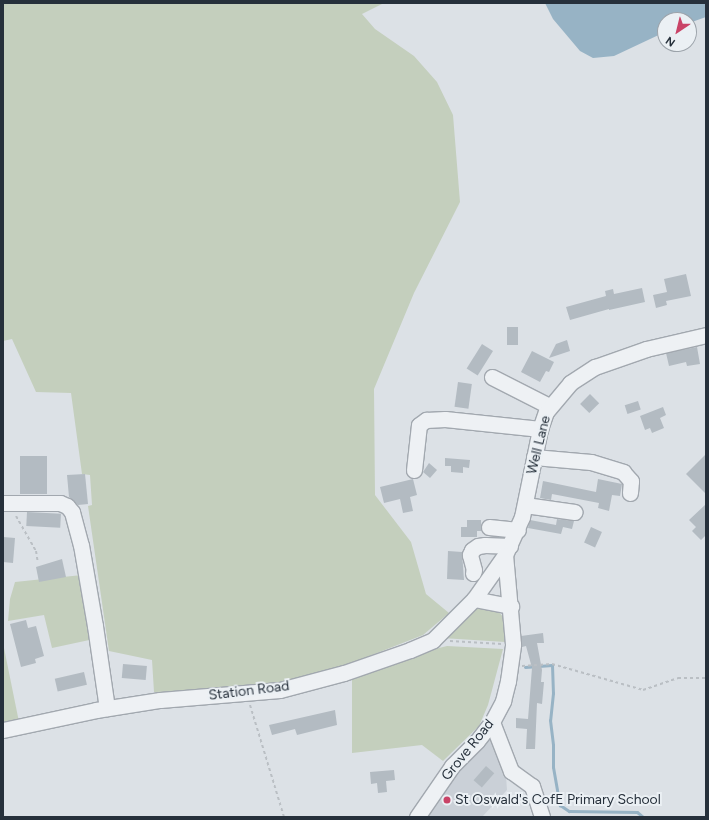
<!DOCTYPE html>
<style>
body{margin:0}
#map{position:relative;width:709px;height:820px;overflow:hidden;background:#dce1e6;font-family:Figtree,sans-serif}
div>[style]{position:absolute}
[style*='--x']{left:calc(var(--x)*1px);top:calc(var(--y)*1px);width:calc(var(--w)*1px);rotate:calc(var(--a)*1deg)}
.built>*{inset:0;background:#cad0d7}
.green>*{inset:0;background:#c4cfbd}
.water>*{inset:0;background:#97b3c5}
.stream>*{height:3px;margin:-1.5px;padding:0 1.5px;transform-origin:1.5px;border-radius:1.5px;background:#97b3c5}
.building>*{inset:0;background:#b3bbc2;transform-origin:0 0}
.path>*{height:2px;margin-top:-1px;transform-origin:0;background:repeating-linear-gradient(90deg,#babfc4 0 3px,transparent 0 6px)}
.roads{filter:drop-shadow(1px 0 #a2a8af) drop-shadow(-1px 0 #a2a8af) drop-shadow(0 1px #a2a8af) drop-shadow(0 -1px #a2a8af)}
.minor>*{height:15px;margin:-7.5px;padding:0 7.5px;transform-origin:7.5px;border-radius:7.5px;background:#eef1f4}
.dots>*{width:11px;height:11px;translate:-50% -50%;box-sizing:border-box;border:2px solid #ebf0f4;border-radius:50%}
span{translate:-50% -50%;white-space:nowrap;text-align:center;line-height:1.15;-webkit-text-stroke:4px #ebf0f4;paint-order:stroke}
.street-label{font-size:14px;color:#26303b}
.poi-label{font-size:14px;color:#26303b}
.left{translate:0 -50%;text-align:left}
.frame{position:absolute;inset:0;border:4px solid #26303b;pointer-events:none}
.north{position:absolute;left:657px;top:12px;width:40px;height:40px;box-sizing:border-box;background:#ebf0f4;border:1px solid #9ca3aa;border-radius:50%;rotate:215deg;font-size:11px;font-weight:700;line-height:16px;text-align:center;color:#26303b}
.north::after{content:'';display:block;margin:auto;width:14px;height:18px;background:#c94367;clip-path:polygon(50% 0,100% 100%,50% 72%,0 100%)}
</style>
<div id="map">
<div class="built">
<div style="clip-path:polygon(488px 739px,493px 740px,506px 776px,507px 790px,482px 817px,426px 817px,452px 778px)"></div>
</div>
<div class="green">
<div style="clip-path:polygon(3px 3px,384px 3px,362px 14px,375px 29px,414px 56px,437px 82px,453px 115px,460px 202px,414px 293px,374px 389px,375px 495px,411px 542px,426px 594px,449px 613px,423px 635px,321px 675px,273px 684px,202px 691px,154px 692px,152px 660px,109px 651px,88px 506px,92px 505px,90px 475px,82px 474px,71px 393px,36px 392px,12px 339px,3px 341px)"></div>
<div style="clip-path:polygon(82px 575px,94px 639px,52px 648px,44px 615px,8px 621px,10px 599px,15px 582px)"></div>
<div style="clip-path:polygon(480px 608px,498px 611px,504px 618px,505px 642px,442px 638px,473px 610px)"></div>
<div style="clip-path:polygon(3px 643px,19px 722px,3px 726px)"></div>
<div style="clip-path:polygon(447px 646px,503px 649px,488px 705px,479px 726px,443px 761px,422px 745px,352px 753px,352px 678px,423px 652px)"></div>
</div>
<div class="water">
<div style="clip-path:polygon(545px 3px,706px 3px,706px 17px,689px 23px,689px 20px,665px 20px,665px 32px,614px 56px,593px 58px,580px 51px,553px 19px)"></div>
</div>
<div class="stream">
<div style="--x:525;--y:667;--w:27;--a:-4"></div>
<div style="--x:552;--y:665;--w:28;--a:88"></div>
<div style="--x:553;--y:693;--w:27;--a:96"></div>
<div style="--x:550;--y:720;--w:25;--a:83"></div>
<div style="--x:553;--y:745;--w:22;--a:90"></div>
<div style="--x:553;--y:767;--w:39;--a:80"></div>
<div style="--x:560;--y:805;--w:11;--a:34"></div>
<div style="--x:569;--y:811;--w:68;--a:0.8"></div>
<div style="--x:637;--y:812;--w:8;--a:40"></div>
</div>
<div class="building">
<div style="clip-path:polygon(686px 274px,691px 296px,666px 301px,667px 305px,656px 308px,653px 295px,667px 292px,664px 279px)"></div>
<div style="clip-path:polygon(642px 288px,645px 302px,609px 310px,609px 309px,570px 320px,566px 307px,606px 296px,605px 291px,613px 289px,614px 294px)"></div>
<div style="left:507px;top:327px;width:11px;height:18px"></div>
<div style="clip-path:polygon(567px 340px,570px 351px,549px 358px,556px 344px)"></div>
<div style="left:482px;top:344px;width:13px;height:29px;rotate:32deg"></div>
<div style="clip-path:polygon(697px 347px,700px 364px,687px 366px,686px 362px,669px 366px,666px 353px)"></div>
<div style="clip-path:polygon(532px 351px,554px 362px,549px 372px,546px 371px,540px 382px,521px 372px)"></div>
<div style="left:458px;top:382px;width:14px;height:25px;rotate:8deg"></div>
<div style="left:590px;top:394px;width:13px;height:14px;rotate:45deg"></div>
<div style="left:638px;top:401px;width:9px;height:14px;rotate:72deg"></div>
<div style="clip-path:polygon(663px 407px,666px 415px,660px 418px,664px 428px,652px 433px,650px 428px,645px 430px,640px 416px)"></div>
<div style="clip-path:polygon(706px 454px,706px 494px,686px 474px)"></div>
<div style="left:20px;top:456px;width:27px;height:38px"></div>
<div style="clip-path:polygon(445px 458px,470px 460px,469px 468px,463px 467px,463px 473px,451px 472px,451px 466px,445px 466px)"></div>
<div style="clip-path:polygon(429px 463px,437px 470px,430px 478px,423px 472px)"></div>
<div style="clip-path:polygon(85px 474px,88px 504px,78px 505px,69px 497px,67px 475px)"></div>
<div style="clip-path:polygon(413px 479px,417px 495px,410px 497px,413px 511px,403px 513px,400px 499px,384px 503px,380px 487px)"></div>
<div style="clip-path:polygon(598px 479px,622px 484px,620px 496px,612px 495px,609px 511px,598px 508px,599px 503px,552px 494px,551px 500px,540px 498px,543px 481px,596px 492px)"></div>
<div style="clip-path:polygon(706px 504px,706px 535px,701px 540px,692px 531px,696px 527px,689px 520px)"></div>
<div style="left:27px;top:512px;width:34px;height:14px;rotate:3deg"></div>
<div style="clip-path:polygon(557px 519px,574px 521px,572px 529px,563px 527px,561px 534px,528px 528px,530px 520px,556px 525px)"></div>
<div style="clip-path:polygon(467px 520px,481px 520px,481px 531px,477px 531px,477px 537px,461px 537px,461px 527px,467px 527px)"></div>
<div style="left:591px;top:527px;width:12px;height:17px;rotate:24deg"></div>
<div style="clip-path:polygon(3px 537px,15px 538px,13px 563px,3px 562px)"></div>
<div style="clip-path:polygon(448px 551px,462px 552px,464px 580px,447px 579px)"></div>
<div style="clip-path:polygon(62px 559px,66px 577px,39px 582px,36px 567px)"></div>
<div style="clip-path:polygon(26px 620px,28px 628px,36px 626px,44px 656px,35px 659px,36px 663px,21px 667px,10px 624px)"></div>
<div style="clip-path:polygon(543px 633px,544px 643px,537px 643px,542px 670px,541px 682px,544px 682px,542px 704px,537px 703px,535px 749px,526px 749px,527px 729px,516px 728px,516px 718px,528px 719px,532px 668px,526px 646px,522px 647px,521px 636px)"></div>
<div style="left:123px;top:664px;width:24px;height:14px;rotate:5deg"></div>
<div style="left:84px;top:672px;width:13px;height:30px;rotate:77deg"></div>
<div style="clip-path:polygon(335px 710px,337px 725px,297px 735px,295px 729px,272px 735px,269px 725px)"></div>
<div style="left:486px;top:766px;width:11px;height:19px;rotate:41deg"></div>
<div style="clip-path:polygon(394px 770px,395px 780px,386px 781px,387px 792px,378px 793px,377px 783px,371px 784px,370px 772px)"></div>
</div>
<div class="path">
<div style="--x:16;--y:516;--w:40;--a:60.3"></div>
<div style="--x:36;--y:551;--w:12;--a:81"></div>
<div style="--x:450;--y:641;--w:52;--a:3.3"></div>
<div style="--x:522;--y:666;--w:30;--a:-4"></div>
<div style="--x:552;--y:664;--w:95;--a:15.9"></div>
<div style="--x:643;--y:690;--w:37;--a:-19"></div>
<div style="--x:678;--y:678;--w:28;--a:0"></div>
<div style="--x:250;--y:705;--w:117;--a:73.1"></div>
</div>
<div class="roads">
<div class="minor">
<div style="--x:492;--y:377;--w:64;--a:27"></div>
<div style="--x:534;--y:457;--w:57;--a:5"></div>
<div style="--x:591;--y:462;--w:34;--a:17"></div>
<div style="--x:623;--y:472;--w:12;--a:48"></div>
<div style="--x:631;--y:481;--w:12;--a:95"></div>
<div style="--x:414;--y:470;--w:45;--a:-83.7"></div>
<div style="--x:419;--y:425;--w:9;--a:-36"></div>
<div style="--x:426;--y:420;--w:19;--a:-3"></div>
<div style="--x:445;--y:419;--w:96;--a:6"></div>
<div style="--x:3;--y:503;--w:57;--a:0"></div>
<div style="--x:60;--y:503;--w:8;--a:23"></div>
<div style="--x:67;--y:506;--w:8;--a:50"></div>
<div style="--x:72;--y:512;--w:34;--a:75"></div>
<div style="--x:81;--y:545;--w:82;--a:80.2"></div>
<div style="--x:95;--y:626;--w:83;--a:81.7"></div>
<div style="--x:525;--y:505;--w:50;--a:8"></div>
<div style="--x:489;--y:527;--w:29;--a:6"></div>
<div style="--x:473;--y:573;--w:3;--a:-72"></div>
<div style="--x:474;--y:570;--w:16;--a:-105"></div>
<div style="--x:470;--y:555;--w:5;--a:-68"></div>
<div style="--x:472;--y:550;--w:7;--a:-34"></div>
<div style="--x:478;--y:546;--w:7;--a:-8"></div>
<div style="--x:485;--y:545;--w:25;--a:2"></div>
<div style="--x:474;--y:599;--w:38;--a:11"></div>
<div style="--x:492;--y:722;--w:53;--a:68.8"></div>
<div style="--x:511;--y:771;--w:26;--a:36"></div>
<div style="--x:532;--y:786;--w:33;--a:72"></div>
<div style="--x:3;--y:730;--w:95;--a:-12.1"></div>
<div style="--x:96;--y:710;--w:65;--a:-8.9"></div>
<div style="--x:160;--y:700;--w:120;--a:-4.8"></div>
<div style="--x:280;--y:690;--w:66;--a:-14.9"></div>
<div style="--x:344;--y:673;--w:70;--a:-19.2"></div>
<div style="--x:410;--y:650;--w:25;--a:-23"></div>
<div style="--x:433;--y:640;--w:58;--a:-45"></div>
<div style="--x:474;--y:599;--w:54;--a:-54.8"></div>
<div style="--x:505;--y:555;--w:42;--a:-65.9"></div>
<div style="--x:522;--y:517;--w:90;--a:-78.4"></div>
<div style="--x:540;--y:429;--w:18;--a:-71"></div>
<div style="--x:546;--y:412;--w:38;--a:-50"></div>
<div style="--x:570;--y:383;--w:30;--a:-33"></div>
<div style="--x:595;--y:367;--w:54;--a:-19.4"></div>
<div style="--x:646;--y:349;--w:62;--a:-13.1"></div>
<div style="--x:417;--y:817;--w:62;--a:-55.5"></div>
<div style="--x:452;--y:766;--w:35;--a:-45"></div>
<div style="--x:477;--y:741;--w:24;--a:-52"></div>
<div style="--x:492;--y:722;--w:24;--a:-62"></div>
<div style="--x:503;--y:701;--w:21;--a:-76"></div>
<div style="--x:508;--y:681;--w:37;--a:-82"></div>
<div style="--x:513;--y:644;--w:89;--a:-95.1"></div>
</div>
</div>
<div class="dots">
<div style="left:447px;top:800px;background:#c94367"></div>
</div>
<div class="street-label">
<span style="left:539px;top:445px;rotate:-76deg">Well Lane</span>
<span style="left:249px;top:691px;rotate:-7deg">Station Road</span>
<span style="left:468px;top:750px;rotate:-51deg">Grove Road</span>
</div>
<div class="poi-label">
<span class="left" style="left:455px;top:800px">St Oswald's CofE Primary School</span>
</div>
<div class="frame"></div>
<div class="north">N</div>
</div>
